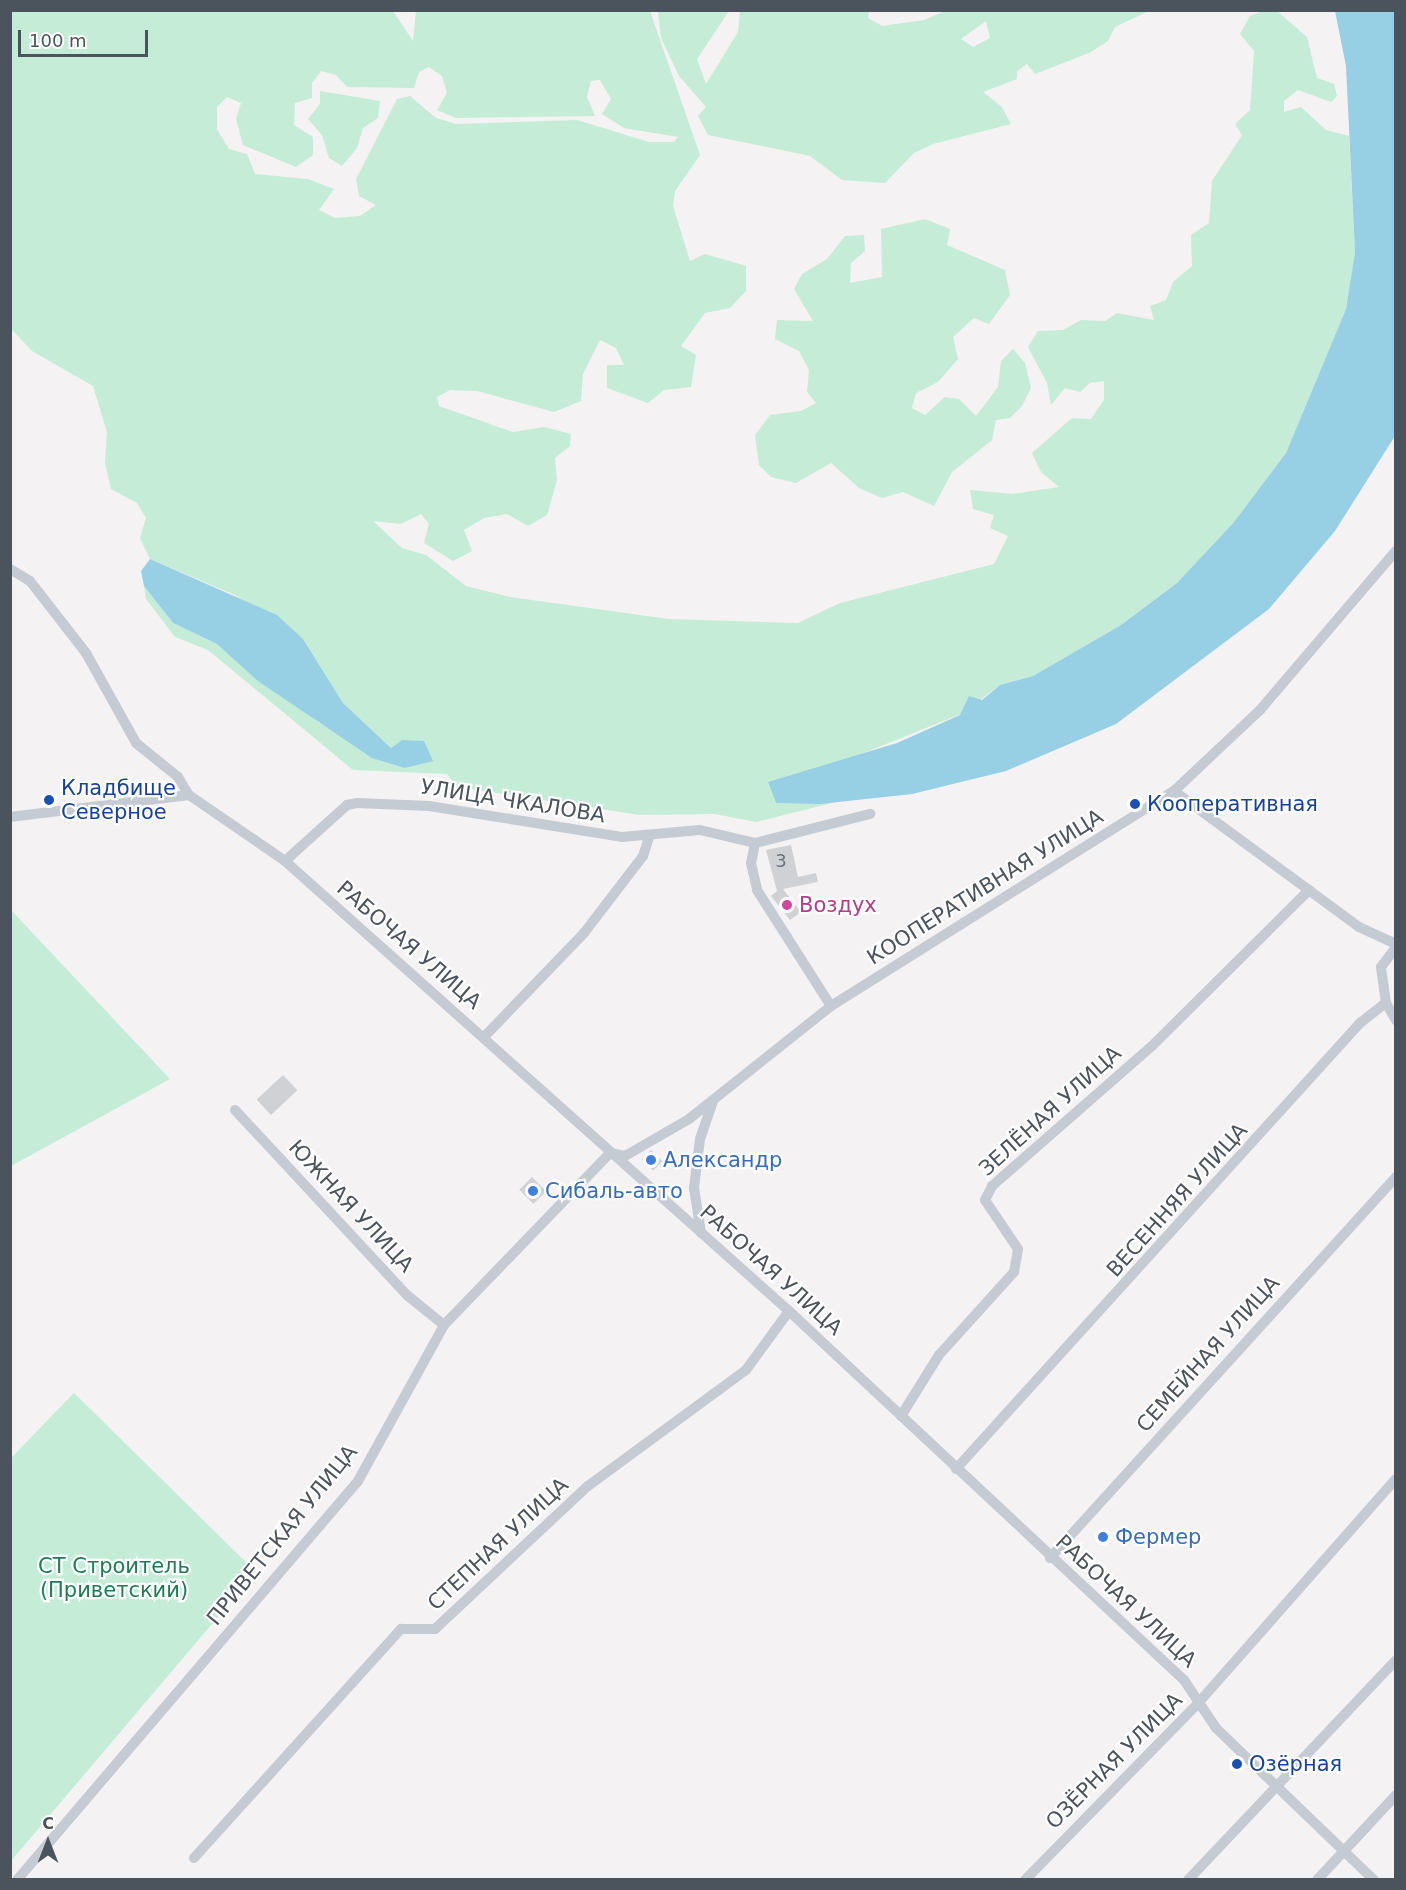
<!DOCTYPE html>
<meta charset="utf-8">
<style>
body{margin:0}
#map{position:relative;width:1406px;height:1890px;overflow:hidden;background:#f4f2f2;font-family:"DejaVu Sans",sans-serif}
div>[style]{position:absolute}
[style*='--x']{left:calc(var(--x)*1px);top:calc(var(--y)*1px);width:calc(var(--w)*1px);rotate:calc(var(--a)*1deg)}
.green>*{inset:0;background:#c5ecd7}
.water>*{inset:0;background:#97cfe5}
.building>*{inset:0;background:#cfd1d5;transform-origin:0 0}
.minor>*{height:10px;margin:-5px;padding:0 5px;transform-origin:5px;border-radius:5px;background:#c4cbd2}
.dots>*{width:16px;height:16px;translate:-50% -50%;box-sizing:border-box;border:3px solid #fff;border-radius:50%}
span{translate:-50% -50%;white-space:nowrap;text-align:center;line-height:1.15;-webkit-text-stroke:4.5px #fff;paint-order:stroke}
.number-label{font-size:18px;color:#6c727b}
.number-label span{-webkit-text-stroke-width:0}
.transit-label{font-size:21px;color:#164399}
.left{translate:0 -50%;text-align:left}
.street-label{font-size:21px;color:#4b535d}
.hotel-label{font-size:21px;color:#b23c85}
.shop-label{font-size:21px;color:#366cbe}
.park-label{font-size:21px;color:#217a54}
.frame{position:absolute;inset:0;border:12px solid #4b535d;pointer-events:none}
.north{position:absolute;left:18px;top:1812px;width:60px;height:60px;-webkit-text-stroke:4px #fff;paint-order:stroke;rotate:0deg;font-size:16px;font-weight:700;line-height:24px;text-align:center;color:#4b535d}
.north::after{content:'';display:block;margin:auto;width:21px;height:27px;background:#4b535d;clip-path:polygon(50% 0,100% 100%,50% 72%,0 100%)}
.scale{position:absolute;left:18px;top:30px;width:130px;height:27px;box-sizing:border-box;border:3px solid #4b535d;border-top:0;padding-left:8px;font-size:18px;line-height:21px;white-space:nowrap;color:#4b535d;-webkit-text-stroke:4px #fff;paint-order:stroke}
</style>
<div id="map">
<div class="green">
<div style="clip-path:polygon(evenodd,11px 11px,393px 11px,413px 41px,416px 11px,650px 11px,700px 155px,675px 191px,673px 206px,690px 261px,705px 254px,746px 266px,746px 291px,730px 308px,705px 313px,681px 346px,696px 355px,691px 387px,664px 390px,648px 403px,607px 388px,607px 365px,624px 365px,616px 348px,600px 340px,583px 374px,581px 401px,554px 412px,477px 391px,450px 390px,437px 397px,439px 406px,513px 432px,544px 427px,571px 434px,570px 446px,555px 458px,557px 480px,547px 515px,528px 526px,507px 514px,484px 518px,464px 530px,472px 551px,453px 561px,424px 543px,429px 524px,421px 514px,401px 524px,373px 521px,402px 548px,426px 555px,466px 586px,510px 597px,669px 619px,798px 623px,840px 603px,994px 564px,1008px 536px,990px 528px,994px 515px,973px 509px,970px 490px,1012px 494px,1059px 487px,1041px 472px,1032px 453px,1072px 418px,1091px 419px,1104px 400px,1104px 381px,1090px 383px,1080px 392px,1065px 388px,1051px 405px,1047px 383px,1028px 347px,1038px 331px,1063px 330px,1081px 320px,1105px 321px,1117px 313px,1154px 320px,1150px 306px,1166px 300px,1173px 282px,1192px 266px,1191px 235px,1209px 223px,1212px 181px,1242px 135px,1235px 124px,1250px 110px,1254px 51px,1240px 34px,1250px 16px,1263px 11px,1277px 11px,1307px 37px,1317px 78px,1334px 84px,1337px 96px,1331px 102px,1298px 90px,1284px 101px,1284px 112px,1301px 107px,1326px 130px,1349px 136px,1355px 252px,1346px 309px,1286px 453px,1234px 522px,1177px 583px,1121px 625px,1033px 676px,1000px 685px,961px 714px,816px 772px,768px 782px,776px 803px,840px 801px,756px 822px,715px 814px,640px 815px,457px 787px,447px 774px,353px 770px,208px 650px,175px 637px,146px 599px,144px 586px,173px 623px,217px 644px,319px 723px,405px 768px,433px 760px,402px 740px,391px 748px,343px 703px,303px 639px,235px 595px,150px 559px,140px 538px,146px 518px,137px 503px,111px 489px,105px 463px,107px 432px,93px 386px,32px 351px,11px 329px,11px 11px,429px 67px,442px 76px,447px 93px,437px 110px,456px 118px,595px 116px,587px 97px,591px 81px,600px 80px,611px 99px,602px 114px,624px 128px,678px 137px,674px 142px,649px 142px,577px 120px,456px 124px,436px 118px,410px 96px,397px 99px,356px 179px,359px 196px,376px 205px,360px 216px,335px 218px,319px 210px,334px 189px,308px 179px,255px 174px,247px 154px,229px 149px,217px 129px,217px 107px,227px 97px,241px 103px,236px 119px,243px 145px,296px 167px,313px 155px,313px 137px,294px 125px,295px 103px,312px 98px,312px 83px,321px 71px,336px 75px,347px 87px,414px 88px,419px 72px,429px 67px)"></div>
<div style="clip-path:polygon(evenodd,658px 11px,729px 11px,697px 59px,706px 84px,738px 32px,740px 11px,869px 11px,868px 18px,882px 26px,924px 20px,945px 11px,1149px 11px,1115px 27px,1108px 41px,1089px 53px,1035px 74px,1027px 64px,1017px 71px,1017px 79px,983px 92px,1002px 107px,1011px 124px,933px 144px,914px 153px,885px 183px,842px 180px,810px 156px,708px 135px,698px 116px,706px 107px,679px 76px,661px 38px,658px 11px,986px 21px,990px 38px,973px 47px,961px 39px,986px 21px)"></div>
<div style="clip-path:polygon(320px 91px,380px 101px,378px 118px,363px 128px,357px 148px,342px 166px,329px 158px,322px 135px,308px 119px,320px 104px)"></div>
<div style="clip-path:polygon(925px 219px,950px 229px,947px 245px,1005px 270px,1010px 295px,989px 324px,974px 318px,953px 337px,958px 359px,938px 382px,916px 393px,912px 408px,925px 415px,945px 397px,959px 399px,976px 416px,998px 387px,1001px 361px,1013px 349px,1025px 363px,1031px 388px,1022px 406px,1010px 418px,996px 420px,992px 440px,952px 472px,934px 506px,903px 492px,882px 498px,859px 488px,831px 463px,796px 483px,771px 477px,759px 465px,755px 435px,770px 415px,801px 411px,816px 403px,807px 392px,809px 370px,799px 351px,775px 339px,777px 320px,813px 321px,794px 289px,802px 274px,827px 259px,845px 236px,864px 235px,865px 251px,851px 263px,850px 283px,882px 277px,881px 229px)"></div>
<div style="clip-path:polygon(10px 909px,170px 1079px,11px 1166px,10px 1166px)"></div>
<div style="clip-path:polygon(74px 1393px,256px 1572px,11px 1861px,11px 1458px)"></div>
</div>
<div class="water">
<div style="clip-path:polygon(1335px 11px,1396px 11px,1395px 436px,1335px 531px,1269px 609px,1116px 724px,1006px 771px,912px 794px,820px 804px,776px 803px,768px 782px,897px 743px,960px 715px,969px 696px,982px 700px,1000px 685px,1033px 676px,1121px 625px,1177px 583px,1234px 522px,1286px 453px,1346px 309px,1355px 252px,1346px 66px)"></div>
<div style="clip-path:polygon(150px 559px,277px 615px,303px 639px,343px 703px,391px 748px,402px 740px,424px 741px,433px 761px,405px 768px,372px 758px,258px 681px,217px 644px,173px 623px,144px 586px,141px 571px)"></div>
</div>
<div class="building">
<div style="clip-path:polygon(791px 845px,798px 877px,816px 873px,818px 882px,783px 889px,801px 912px,790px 920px,771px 896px,777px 891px,766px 850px)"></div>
<div style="left:283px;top:1075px;width:21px;height:36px;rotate:47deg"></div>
<div style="left:651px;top:1150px;width:16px;height:13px;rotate:45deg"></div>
<div style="left:532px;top:1177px;width:20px;height:18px;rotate:45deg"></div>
</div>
<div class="minor">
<div style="--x:10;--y:569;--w:23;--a:31"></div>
<div style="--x:30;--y:581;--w:91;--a:52.1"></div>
<div style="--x:86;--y:653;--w:103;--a:60.9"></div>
<div style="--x:136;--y:743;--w:54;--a:39"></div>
<div style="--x:178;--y:777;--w:21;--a:59"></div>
<div style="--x:1174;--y:791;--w:230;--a:36.3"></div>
<div style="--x:1359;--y:927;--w:41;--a:24.7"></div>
<div style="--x:10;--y:817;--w:180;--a:-7"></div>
<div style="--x:189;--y:795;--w:116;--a:34.5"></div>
<div style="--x:285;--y:861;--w:676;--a:41.76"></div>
<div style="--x:789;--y:1311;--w:541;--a:43.05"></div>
<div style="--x:1184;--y:1680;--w:58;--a:56.3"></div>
<div style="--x:1216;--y:1728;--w:219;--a:43.9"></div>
<div style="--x:755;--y:843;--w:20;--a:101"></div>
<div style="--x:751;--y:863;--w:28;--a:77"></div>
<div style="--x:757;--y:890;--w:138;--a:57.5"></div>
<div style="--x:285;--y:861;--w:84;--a:-42.1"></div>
<div style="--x:347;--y:805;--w:10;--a:-11"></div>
<div style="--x:357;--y:803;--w:72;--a:2.4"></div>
<div style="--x:429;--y:806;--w:195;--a:9.1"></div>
<div style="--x:622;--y:837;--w:78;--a:-5.1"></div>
<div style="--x:700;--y:830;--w:57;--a:13.3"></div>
<div style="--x:755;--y:843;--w:119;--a:-14.2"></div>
<div style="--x:1386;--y:1003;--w:20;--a:60"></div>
<div style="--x:484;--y:1037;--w:144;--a:-46.1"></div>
<div style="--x:584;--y:933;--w:97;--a:-52.5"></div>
<div style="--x:643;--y:856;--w:20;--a:-72"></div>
<div style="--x:235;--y:1110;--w:254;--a:47.1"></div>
<div style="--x:408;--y:1296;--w:46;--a:38.9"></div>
<div style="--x:701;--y:1233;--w:46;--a:-98.8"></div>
<div style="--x:694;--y:1188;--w:49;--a:-83"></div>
<div style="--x:700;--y:1139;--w:39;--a:-71"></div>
<div style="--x:901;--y:1416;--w:72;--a:-58.1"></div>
<div style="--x:939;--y:1355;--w:112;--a:-47.9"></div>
<div style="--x:1014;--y:1272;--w:23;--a:-80"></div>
<div style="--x:1018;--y:1249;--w:59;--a:-124"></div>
<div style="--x:985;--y:1200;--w:16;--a:-63"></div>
<div style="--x:992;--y:1186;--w:211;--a:-41.2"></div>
<div style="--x:1151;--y:1047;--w:223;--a:-44.8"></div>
<div style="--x:956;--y:1469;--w:602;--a:-47.83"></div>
<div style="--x:1360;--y:1023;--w:33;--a:-38"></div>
<div style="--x:1386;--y:1003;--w:36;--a:-98"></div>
<div style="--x:1381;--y:967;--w:25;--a:-53"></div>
<div style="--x:1050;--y:1558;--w:515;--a:-47.76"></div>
<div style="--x:194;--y:1858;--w:309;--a:-47.9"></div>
<div style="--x:401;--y:1629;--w:34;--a:0"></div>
<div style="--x:435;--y:1629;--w:209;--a:-43.1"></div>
<div style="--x:588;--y:1486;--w:196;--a:-36.3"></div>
<div style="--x:746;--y:1370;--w:73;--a:-53.9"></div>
<div style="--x:17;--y:1880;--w:525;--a:-49.48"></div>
<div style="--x:358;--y:1481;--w:178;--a:-61.1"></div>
<div style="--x:444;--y:1325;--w:239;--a:-46"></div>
<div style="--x:610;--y:1153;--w:15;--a:11"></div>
<div style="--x:625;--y:1156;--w:74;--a:-30"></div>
<div style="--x:689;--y:1119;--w:181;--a:-38.5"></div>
<div style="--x:831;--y:1006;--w:405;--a:-32.1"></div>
<div style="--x:1174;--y:791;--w:118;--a:-43.3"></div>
<div style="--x:1260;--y:710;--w:209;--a:-49.5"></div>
<div style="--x:1025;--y:1880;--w:250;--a:-45.6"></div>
<div style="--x:1200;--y:1701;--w:296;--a:-48.6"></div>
<div style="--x:1188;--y:1880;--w:303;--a:-46.6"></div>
<div style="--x:1317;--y:1880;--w:116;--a:-47.1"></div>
</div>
<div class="dots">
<div style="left:49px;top:800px;background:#1a4fb4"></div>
<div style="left:1135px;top:804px;background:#1a4fb4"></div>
<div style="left:787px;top:905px;background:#d1479c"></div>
<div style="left:651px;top:1160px;background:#3f7fe0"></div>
<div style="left:533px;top:1191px;background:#3f7fe0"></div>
<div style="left:1103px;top:1537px;background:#3f7fe0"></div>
<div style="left:1237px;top:1764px;background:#1a4fb4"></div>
</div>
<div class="number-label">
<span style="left:781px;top:861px">3</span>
</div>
<div class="transit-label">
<span class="left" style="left:61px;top:800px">Кладбище<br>Северное</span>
<span class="left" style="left:1147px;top:804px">Кооперативная</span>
<span class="left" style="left:1249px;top:1764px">Озёрная</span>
</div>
<div class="street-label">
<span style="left:513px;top:801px;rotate:9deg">УЛИЦА ЧКАЛОВА</span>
<span style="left:985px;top:887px;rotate:-32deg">КООПЕРАТИВНАЯ УЛИЦА</span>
<span style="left:409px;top:945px;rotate:41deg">РАБОЧАЯ УЛИЦА</span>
<span style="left:1050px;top:1111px;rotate:-42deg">ЗЕЛЁНАЯ УЛИЦА</span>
<span style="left:1177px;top:1200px;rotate:-48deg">ВЕСЕННЯЯ УЛИЦА</span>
<span style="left:351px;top:1206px;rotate:47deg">ЮЖНАЯ УЛИЦА</span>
<span style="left:771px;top:1270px;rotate:42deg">РАБОЧАЯ УЛИЦА</span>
<span style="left:1208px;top:1354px;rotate:-48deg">СЕМЕЙНАЯ УЛИЦА</span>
<span style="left:282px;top:1535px;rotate:-51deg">ПРИВЕТСКАЯ УЛИЦА</span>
<span style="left:498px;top:1544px;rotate:-43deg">СТЕПНАЯ УЛИЦА</span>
<span style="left:1126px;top:1601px;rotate:43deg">РАБОЧАЯ УЛИЦА</span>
<span style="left:1114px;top:1761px;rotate:-45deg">ОЗЁРНАЯ УЛИЦА</span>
</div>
<div class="hotel-label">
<span class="left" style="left:799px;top:905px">Воздух</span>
</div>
<div class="shop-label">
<span class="left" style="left:663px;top:1160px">Александр</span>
<span class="left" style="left:545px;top:1191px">Сибаль-авто</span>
<span class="left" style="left:1115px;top:1537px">Фермер</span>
</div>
<div class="park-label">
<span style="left:114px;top:1578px">СТ Строитель<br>(Приветский)</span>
</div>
<div class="frame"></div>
<div class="north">С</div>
<div class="scale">100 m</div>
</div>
